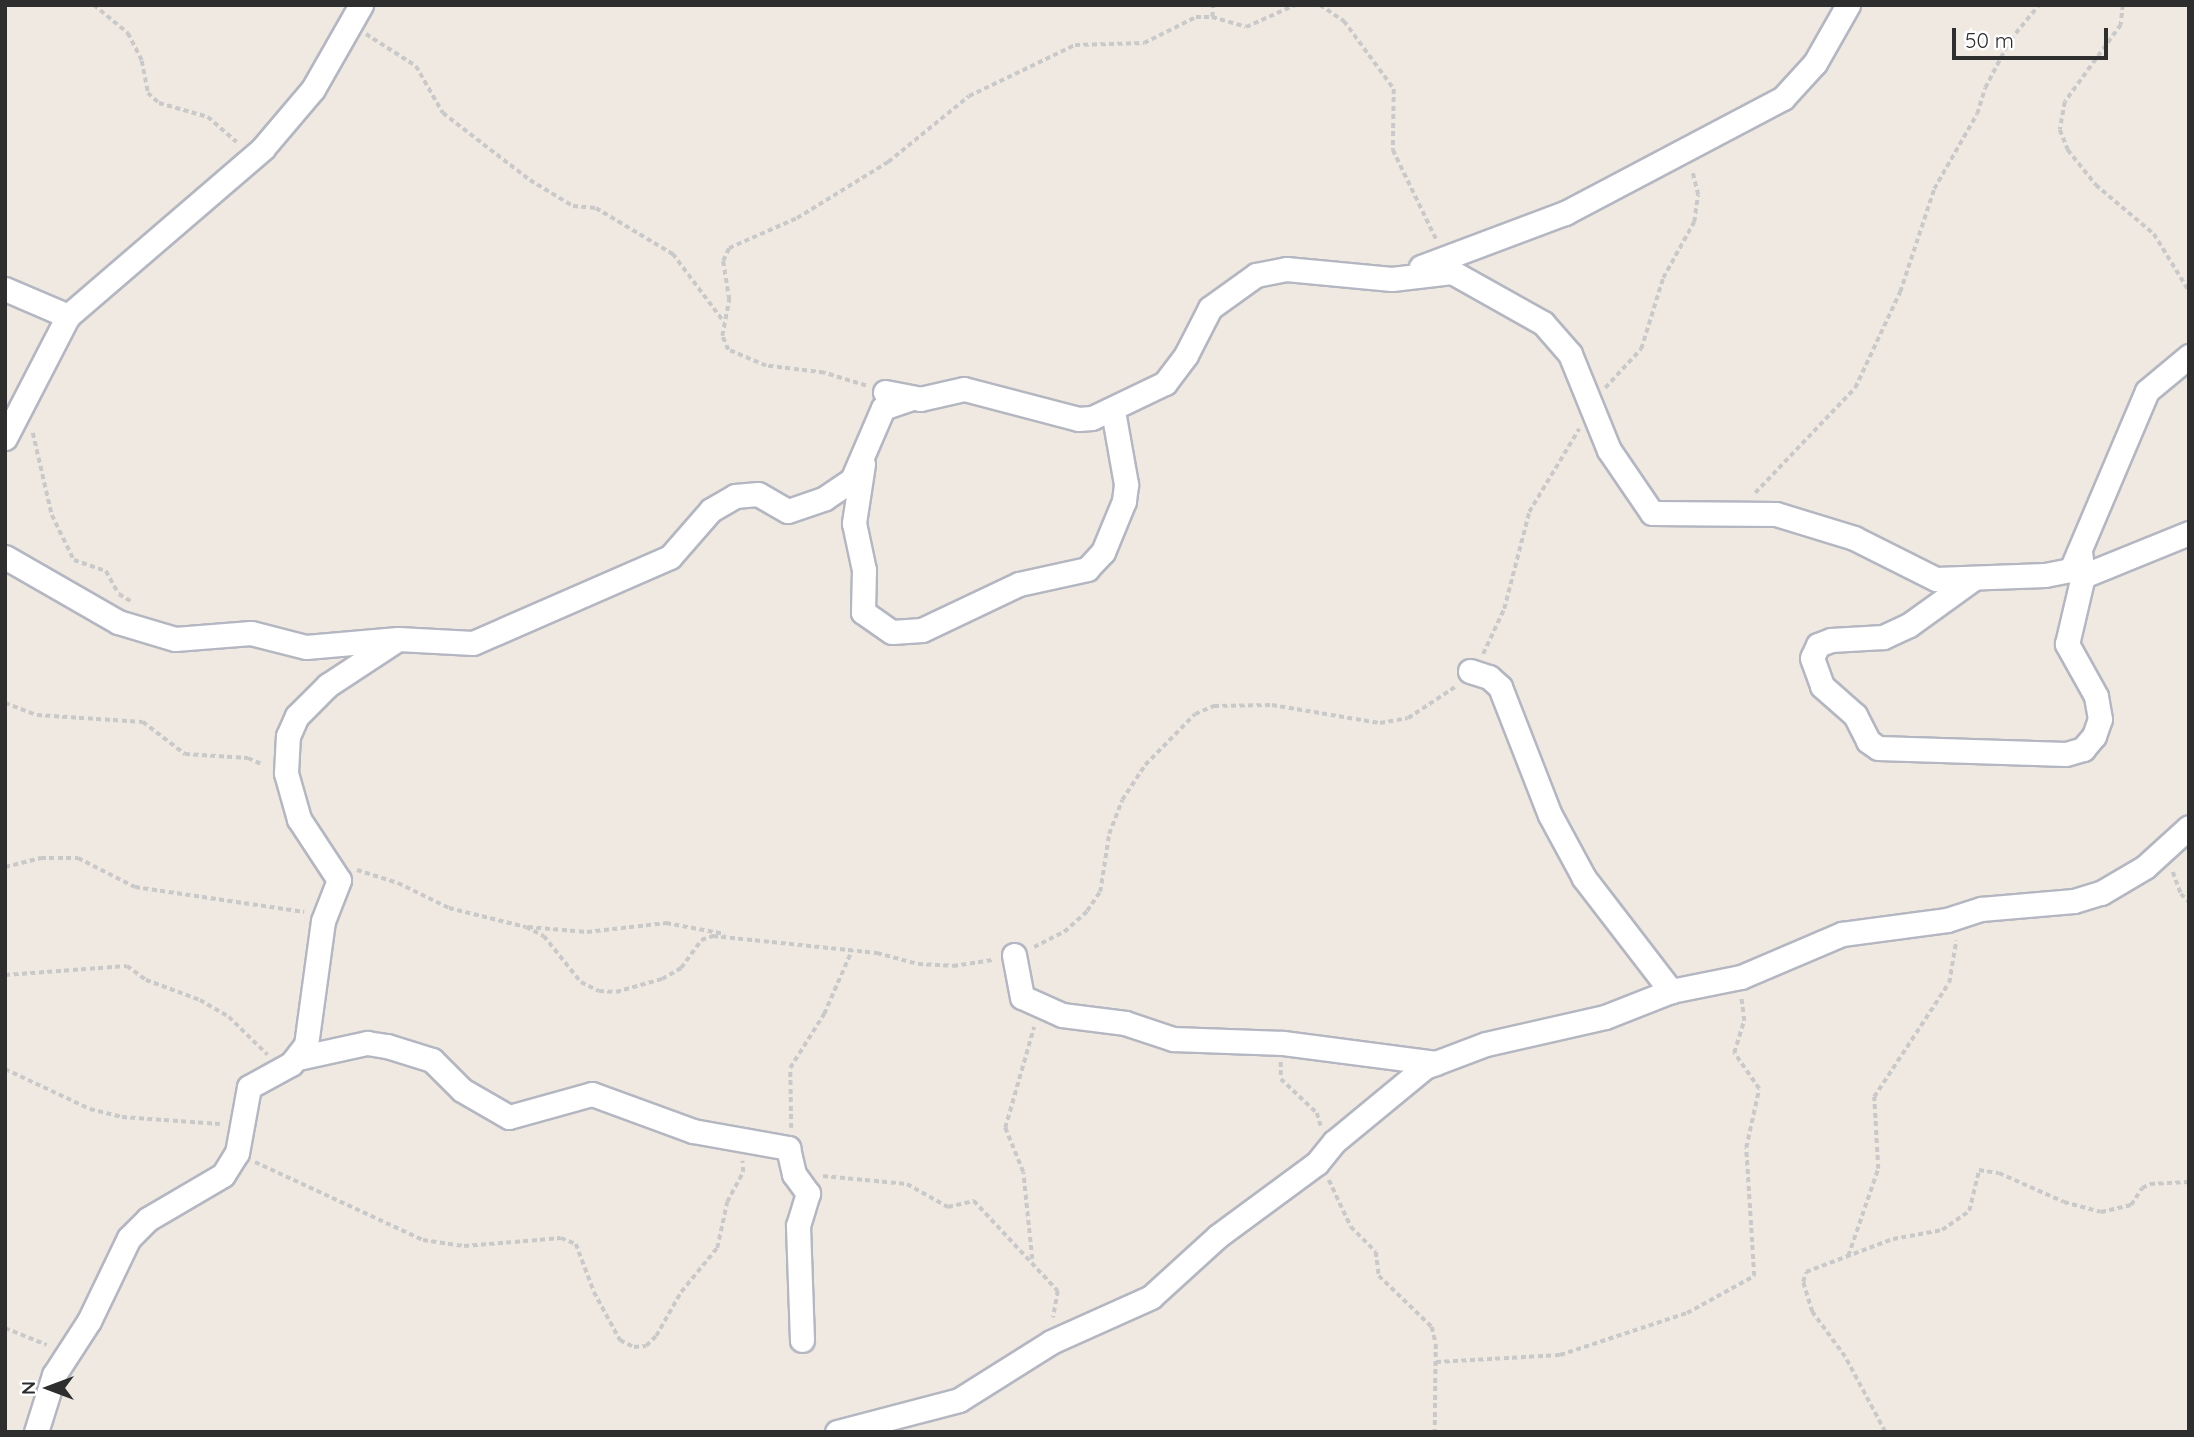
<!DOCTYPE html>
<style>
body{margin:0}
#map{position:relative;width:2194px;height:1437px;overflow:hidden;background:#efe9e1;font-family:Quicksand,sans-serif}
div>[style]{position:absolute}
[style*='--x']{left:calc(var(--x)*1px);top:calc(var(--y)*1px);width:calc(var(--w)*1px);rotate:calc(var(--a)*1deg)}
.path>*{height:3.5px;margin-top:-1.75px;transform-origin:0;background:repeating-linear-gradient(90deg,#c9c9c9 0 5px,transparent 0 8.5px)}
.roads{filter:drop-shadow(2px 0 #b4b7c1) drop-shadow(-2px 0 #b4b7c1) drop-shadow(0 2px #b4b7c1) drop-shadow(0 -2px #b4b7c1)}
.street>*{height:23px;margin:-11.5px;padding:0 11.5px;transform-origin:11.5px;border-radius:11.5px;background:#fff}
span{translate:-50% -50%;white-space:nowrap;text-align:center;line-height:1.15;-webkit-text-stroke:5px #fff;paint-order:stroke}
.frame{position:absolute;inset:0;border:7px solid #2e2e2e;pointer-events:none}
.north{position:absolute;left:14px;top:1353px;width:70px;height:70px;-webkit-text-stroke:5px #fff;paint-order:stroke;rotate:270deg;font-size:19px;font-weight:700;line-height:28px;text-align:center;color:#2e2e2e}
.north::after{content:'';display:block;margin:auto;width:24px;height:32px;background:#2e2e2e;clip-path:polygon(50% 0,100% 100%,50% 72%,0 100%)}
.scale{position:absolute;left:1952px;top:28px;width:156px;height:32px;box-sizing:border-box;border:4px solid #2e2e2e;border-top:0;padding-left:9px;font-size:21px;line-height:24px;white-space:nowrap;color:#2e2e2e;-webkit-text-stroke:5px #fff;paint-order:stroke}
</style>
<div id="map">
<div class="path">
<div style="--x:94;--y:5;--w:44;--a:39.5"></div>
<div style="--x:128;--y:33;--w:31;--a:63"></div>
<div style="--x:142;--y:61;--w:33;--a:79"></div>
<div style="--x:148;--y:93;--w:15;--a:42"></div>
<div style="--x:159;--y:103;--w:51;--a:15.9"></div>
<div style="--x:208;--y:117;--w:38;--a:41"></div>
<div style="--x:1320;--y:5;--w:29;--a:34"></div>
<div style="--x:1344;--y:21;--w:84;--a:53.7"></div>
<div style="--x:1394;--y:89;--w:61;--a:90.9"></div>
<div style="--x:1393;--y:150;--w:99;--a:64.2"></div>
<div style="--x:2123;--y:5;--w:20;--a:96"></div>
<div style="--x:2121;--y:25;--w:95;--a:126"></div>
<div style="--x:2065;--y:102;--w:28;--a:100"></div>
<div style="--x:2060;--y:130;--w:22;--a:68"></div>
<div style="--x:2068;--y:150;--w:45;--a:51.3"></div>
<div style="--x:2096;--y:185;--w:76;--a:40.2"></div>
<div style="--x:2154;--y:234;--w:67;--a:58.4"></div>
<div style="--x:1212;--y:17;--w:12;--a:-85"></div>
<div style="--x:366;--y:34;--w:59;--a:32.6"></div>
<div style="--x:416;--y:66;--w:54;--a:60.1"></div>
<div style="--x:443;--y:113;--w:110;--a:37.6"></div>
<div style="--x:530;--y:180;--w:50;--a:31.2"></div>
<div style="--x:573;--y:206;--w:23;--a:5"></div>
<div style="--x:596;--y:208;--w:90;--a:30.9"></div>
<div style="--x:673;--y:254;--w:85;--a:53.1"></div>
<div style="--x:866;--y:386;--w:44;--a:-162.8"></div>
<div style="--x:824;--y:373;--w:58;--a:-173.1"></div>
<div style="--x:766;--y:366;--w:41;--a:-157.2"></div>
<div style="--x:728;--y:350;--w:15;--a:-113"></div>
<div style="--x:722;--y:336;--w:37;--a:-79"></div>
<div style="--x:729;--y:300;--w:39;--a:-99"></div>
<div style="--x:723;--y:261;--w:14;--a:-65"></div>
<div style="--x:729;--y:248;--w:74;--a:-23.8"></div>
<div style="--x:797;--y:218;--w:107;--a:-31.6"></div>
<div style="--x:888;--y:162;--w:104;--a:-39.2"></div>
<div style="--x:969;--y:96;--w:118;--a:-25.7"></div>
<div style="--x:1075;--y:45;--w:69;--a:-1.7"></div>
<div style="--x:1144;--y:43;--w:58;--a:-26.6"></div>
<div style="--x:1196;--y:17;--w:16;--a:0"></div>
<div style="--x:1212;--y:17;--w:35;--a:16"></div>
<div style="--x:1246;--y:27;--w:54;--a:-24.2"></div>
<div style="--x:1605;--y:388;--w:53;--a:-47.3"></div>
<div style="--x:1641;--y:349;--w:74;--a:-72.8"></div>
<div style="--x:1663;--y:278;--w:64;--a:-61"></div>
<div style="--x:1694;--y:222;--w:27;--a:-82"></div>
<div style="--x:1698;--y:195;--w:25;--a:-104"></div>
<div style="--x:33;--y:433;--w:84;--a:77"></div>
<div style="--x:52;--y:515;--w:50;--a:63.9"></div>
<div style="--x:74;--y:560;--w:34;--a:19"></div>
<div style="--x:106;--y:571;--w:26;--a:61"></div>
<div style="--x:119;--y:594;--w:17;--a:31"></div>
<div style="--x:1755;--y:493;--w:145;--a:-46.4"></div>
<div style="--x:1855;--y:388;--w:106;--a:-64.9"></div>
<div style="--x:1900;--y:292;--w:108;--a:-71.7"></div>
<div style="--x:1934;--y:189;--w:86;--a:-60.2"></div>
<div style="--x:1977;--y:114;--w:27;--a:-73"></div>
<div style="--x:1985;--y:88;--w:54;--a:-62.5"></div>
<div style="--x:2010;--y:40;--w:45;--a:-50.4"></div>
<div style="--x:1483;--y:654;--w:50;--a:-65"></div>
<div style="--x:1504;--y:609;--w:100;--a:-75.5"></div>
<div style="--x:1529;--y:512;--w:97;--a:-58.9"></div>
<div style="--x:5;--y:703;--w:34;--a:21"></div>
<div style="--x:37;--y:715;--w:106;--a:3.8"></div>
<div style="--x:143;--y:722;--w:53;--a:37.3"></div>
<div style="--x:185;--y:754;--w:63;--a:3.6"></div>
<div style="--x:248;--y:758;--w:17;--a:24"></div>
<div style="--x:5;--y:867;--w:37;--a:-14"></div>
<div style="--x:41;--y:858;--w:37;--a:0"></div>
<div style="--x:78;--y:858;--w:64;--a:27"></div>
<div style="--x:135;--y:887;--w:171;--a:8.4"></div>
<div style="--x:357;--y:870;--w:43;--a:17.6"></div>
<div style="--x:398;--y:883;--w:57;--a:26.1"></div>
<div style="--x:449;--y:908;--w:79;--a:13.9"></div>
<div style="--x:526;--y:927;--w:20;--a:27"></div>
<div style="--x:544;--y:936;--w:59;--a:51.2"></div>
<div style="--x:581;--y:982;--w:20;--a:27"></div>
<div style="--x:599;--y:991;--w:17;--a:3"></div>
<div style="--x:616;--y:992;--w:48;--a:-15.8"></div>
<div style="--x:662;--y:979;--w:22;--a:-30"></div>
<div style="--x:681;--y:968;--w:34;--a:-54"></div>
<div style="--x:701;--y:940;--w:13;--a:-18"></div>
<div style="--x:713;--y:936;--w:165;--a:5.9"></div>
<div style="--x:877;--y:953;--w:42;--a:15"></div>
<div style="--x:918;--y:964;--w:35;--a:3"></div>
<div style="--x:953;--y:966;--w:40;--a:-8.5"></div>
<div style="--x:2173;--y:872;--w:23;--a:70"></div>
<div style="--x:2181;--y:894;--w:11;--a:45"></div>
<div style="--x:528;--y:927;--w:59;--a:4.8"></div>
<div style="--x:587;--y:932;--w:80;--a:-6.5"></div>
<div style="--x:666;--y:923;--w:60;--a:10.6"></div>
<div style="--x:1034;--y:947;--w:34;--a:-27"></div>
<div style="--x:1064;--y:932;--w:31;--a:-42"></div>
<div style="--x:1087;--y:911;--w:23;--a:-56"></div>
<div style="--x:1100;--y:892;--w:59;--a:-81.2"></div>
<div style="--x:1109;--y:834;--w:36;--a:-69"></div>
<div style="--x:1122;--y:800;--w:42;--a:-56.7"></div>
<div style="--x:1145;--y:765;--w:71;--a:-45.6"></div>
<div style="--x:1195;--y:714;--w:21;--a:-23"></div>
<div style="--x:1214;--y:706;--w:58;--a:-1"></div>
<div style="--x:1272;--y:705;--w:109;--a:9.5"></div>
<div style="--x:1380;--y:723;--w:28;--a:-10"></div>
<div style="--x:1408;--y:718;--w:56;--a:-33.4"></div>
<div style="--x:5;--y:975;--w:122;--a:-4.2"></div>
<div style="--x:127;--y:966;--w:24;--a:36"></div>
<div style="--x:146;--y:980;--w:58;--a:20.3"></div>
<div style="--x:200;--y:1000;--w:34;--a:30"></div>
<div style="--x:229;--y:1017;--w:54;--a:44.3"></div>
<div style="--x:1281;--y:1062;--w:17;--a:90"></div>
<div style="--x:1281;--y:1079;--w:50;--a:43.4"></div>
<div style="--x:1317;--y:1113;--w:14;--a:73"></div>
<div style="--x:5;--y:1069;--w:94;--a:25.2"></div>
<div style="--x:90;--y:1109;--w:33;--a:14"></div>
<div style="--x:122;--y:1117;--w:98;--a:4.1"></div>
<div style="--x:791;--y:1128;--w:60;--a:-91"></div>
<div style="--x:790;--y:1068;--w:64;--a:-57.8"></div>
<div style="--x:824;--y:1014;--w:70;--a:-66.4"></div>
<div style="--x:255;--y:1162;--w:185;--a:24.9"></div>
<div style="--x:423;--y:1240;--w:41;--a:8.3"></div>
<div style="--x:464;--y:1246;--w:97;--a:-4.7"></div>
<div style="--x:561;--y:1238;--w:16;--a:22"></div>
<div style="--x:576;--y:1244;--w:51;--a:69.4"></div>
<div style="--x:594;--y:1292;--w:55;--a:61.6"></div>
<div style="--x:620;--y:1340;--w:16;--a:27"></div>
<div style="--x:634;--y:1347;--w:12;--a:-5"></div>
<div style="--x:646;--y:1346;--w:14;--a:-45"></div>
<div style="--x:656;--y:1336;--w:51;--a:-60.4"></div>
<div style="--x:681;--y:1292;--w:57;--a:-50.7"></div>
<div style="--x:717;--y:1248;--w:47;--a:-77.7"></div>
<div style="--x:727;--y:1202;--w:34;--a:-62"></div>
<div style="--x:743;--y:1172;--w:11;--a:-95"></div>
<div style="--x:823;--y:1176;--w:84;--a:5.4"></div>
<div style="--x:907;--y:1184;--w:47;--a:29.3"></div>
<div style="--x:948;--y:1207;--w:27;--a:-13"></div>
<div style="--x:974;--y:1201;--w:123;--a:47"></div>
<div style="--x:1058;--y:1291;--w:27;--a:100"></div>
<div style="--x:1329;--y:1180;--w:52;--a:64.9"></div>
<div style="--x:1351;--y:1227;--w:35;--a:45"></div>
<div style="--x:1376;--y:1252;--w:24;--a:83"></div>
<div style="--x:1379;--y:1276;--w:74;--a:43.9"></div>
<div style="--x:1432;--y:1327;--w:17;--a:77"></div>
<div style="--x:1436;--y:1344;--w:88;--a:90.7"></div>
<div style="--x:1848;--y:1256;--w:92;--a:-71"></div>
<div style="--x:1878;--y:1169;--w:72;--a:-93.2"></div>
<div style="--x:1874;--y:1097;--w:136;--a:-56.7"></div>
<div style="--x:1949;--y:983;--w:43;--a:-80.5"></div>
<div style="--x:1032;--y:1259;--w:87;--a:-95.9"></div>
<div style="--x:1023;--y:1172;--w:48;--a:-112.2"></div>
<div style="--x:1005;--y:1128;--w:105;--a:-74"></div>
<div style="--x:5;--y:1328;--w:45;--a:22"></div>
<div style="--x:1436;--y:1362;--w:124;--a:-3.2"></div>
<div style="--x:1560;--y:1355;--w:134;--a:-18.3"></div>
<div style="--x:1687;--y:1313;--w:77;--a:-28.9"></div>
<div style="--x:1754;--y:1276;--w:128;--a:-93.6"></div>
<div style="--x:1746;--y:1148;--w:60;--a:-77.6"></div>
<div style="--x:1759;--y:1089;--w:44;--a:-124.8"></div>
<div style="--x:1734;--y:1053;--w:34;--a:-73"></div>
<div style="--x:1744;--y:1021;--w:24;--a:-97"></div>
<div style="--x:1885;--y:1432;--w:85;--a:-118.1"></div>
<div style="--x:1845;--y:1357;--w:56;--a:-126.3"></div>
<div style="--x:1812;--y:1312;--w:31;--a:-107"></div>
<div style="--x:1803;--y:1282;--w:10;--a:-73"></div>
<div style="--x:1806;--y:1272;--w:93;--a:-20.8"></div>
<div style="--x:1893;--y:1239;--w:50;--a:-10.4"></div>
<div style="--x:1942;--y:1230;--w:33;--a:-35"></div>
<div style="--x:1969;--y:1211;--w:42;--a:-76.3"></div>
<div style="--x:1979;--y:1170;--w:20;--a:9"></div>
<div style="--x:1999;--y:1173;--w:71;--a:24"></div>
<div style="--x:2064;--y:1202;--w:38;--a:15"></div>
<div style="--x:2101;--y:1212;--w:31;--a:-13"></div>
<div style="--x:2131;--y:1205;--w:20;--a:-57"></div>
<div style="--x:2142;--y:1188;--w:9;--a:-27"></div>
<div style="--x:2150;--y:1184;--w:39;--a:-3"></div>
</div>
<div class="roads">
<div class="street">
<div style="--x:1421;--y:267;--w:154;--a:-20.6"></div>
<div style="--x:1565;--y:213;--w:246;--a:-27.8"></div>
<div style="--x:1783;--y:98;--w:47;--a:-47.6"></div>
<div style="--x:1815;--y:63;--w:67;--a:-60.4"></div>
<div style="--x:5;--y:289;--w:69;--a:23.2"></div>
<div style="--x:885;--y:392;--w:36;--a:11"></div>
<div style="--x:920;--y:399;--w:45;--a:-12.8"></div>
<div style="--x:964;--y:389;--w:118;--a:14.7"></div>
<div style="--x:1078;--y:419;--w:14;--a:-4"></div>
<div style="--x:1092;--y:418;--w:81;--a:-25.6"></div>
<div style="--x:1165;--y:383;--w:35;--a:-53"></div>
<div style="--x:1186;--y:355;--w:53;--a:-62.9"></div>
<div style="--x:1210;--y:308;--w:57;--a:-35.7"></div>
<div style="--x:1256;--y:275;--w:31;--a:-11"></div>
<div style="--x:1286;--y:269;--w:106;--a:5.4"></div>
<div style="--x:1392;--y:279;--w:60;--a:-6.7"></div>
<div style="--x:1452;--y:272;--w:104;--a:29.3"></div>
<div style="--x:1543;--y:323;--w:41;--a:48.9"></div>
<div style="--x:1570;--y:354;--w:104;--a:67.9"></div>
<div style="--x:1609;--y:450;--w:76;--a:55.7"></div>
<div style="--x:1652;--y:513;--w:124;--a:0.5"></div>
<div style="--x:1776;--y:514;--w:82;--a:17.1"></div>
<div style="--x:1854;--y:538;--w:92;--a:26.6"></div>
<div style="--x:1936;--y:579;--w:109;--a:-2.1"></div>
<div style="--x:2045;--y:575;--w:26;--a:-11"></div>
<div style="--x:2071;--y:570;--w:194;--a:-67"></div>
<div style="--x:2147;--y:391;--w:55;--a:-39.8"></div>
<div style="--x:5;--y:438;--w:137;--a:-62.7"></div>
<div style="--x:68;--y:316;--w:257;--a:-40.7"></div>
<div style="--x:263;--y:148;--w:77;--a:-49.7"></div>
<div style="--x:313;--y:89;--w:97;--a:-60.3"></div>
<div style="--x:863;--y:464;--w:60;--a:98.7"></div>
<div style="--x:854;--y:523;--w:48;--a:78"></div>
<div style="--x:864;--y:570;--w:42;--a:91.4"></div>
<div style="--x:863;--y:612;--w:35;--a:35"></div>
<div style="--x:892;--y:632;--w:30;--a:-4"></div>
<div style="--x:922;--y:630;--w:107;--a:-25.4"></div>
<div style="--x:1019;--y:584;--w:70;--a:-12.4"></div>
<div style="--x:1087;--y:569;--w:23;--a:-47"></div>
<div style="--x:1103;--y:552;--w:55;--a:-67.6"></div>
<div style="--x:1124;--y:501;--w:17;--a:-83"></div>
<div style="--x:1126;--y:484;--w:74;--a:-100.1"></div>
<div style="--x:5;--y:557;--w:130;--a:29.9"></div>
<div style="--x:118;--y:622;--w:59;--a:16.6"></div>
<div style="--x:175;--y:639;--w:76;--a:-4.5"></div>
<div style="--x:251;--y:633;--w:57;--a:14.3"></div>
<div style="--x:306;--y:647;--w:92;--a:-5"></div>
<div style="--x:398;--y:639;--w:75;--a:3.1"></div>
<div style="--x:473;--y:643;--w:215;--a:-23.6"></div>
<div style="--x:670;--y:557;--w:62;--a:-48.9"></div>
<div style="--x:711;--y:510;--w:28;--a:-30"></div>
<div style="--x:735;--y:496;--w:23;--a:-5"></div>
<div style="--x:758;--y:494;--w:34;--a:30"></div>
<div style="--x:788;--y:511;--w:39;--a:-19"></div>
<div style="--x:825;--y:498;--w:32;--a:-34"></div>
<div style="--x:852;--y:480;--w:78;--a:-66.7"></div>
<div style="--x:883;--y:408;--w:31;--a:-19"></div>
<div style="--x:2083;--y:576;--w:114;--a:-22.1"></div>
<div style="--x:1973;--y:579;--w:79;--a:144.3"></div>
<div style="--x:1909;--y:625;--w:29;--a:155"></div>
<div style="--x:1883;--y:637;--w:52;--a:176.7"></div>
<div style="--x:1831;--y:640;--w:14;--a:159"></div>
<div style="--x:1818;--y:645;--w:14;--a:115"></div>
<div style="--x:1812;--y:658;--w:30;--a:70"></div>
<div style="--x:1822;--y:686;--w:44;--a:41.3"></div>
<div style="--x:1855;--y:715;--w:29;--a:63"></div>
<div style="--x:1868;--y:741;--w:12;--a:35"></div>
<div style="--x:1878;--y:748;--w:188;--a:1.8"></div>
<div style="--x:2066;--y:754;--w:18;--a:-16"></div>
<div style="--x:2083;--y:749;--w:17;--a:-50"></div>
<div style="--x:2094;--y:736;--w:18;--a:-71"></div>
<div style="--x:2100;--y:719;--w:23;--a:-100"></div>
<div style="--x:2096;--y:696;--w:60;--a:-119.1"></div>
<div style="--x:2067;--y:644;--w:70;--a:-76.8"></div>
<div style="--x:2083;--y:576;--w:24;--a:-97"></div>
<div style="--x:1470;--y:671;--w:20;--a:18"></div>
<div style="--x:1489;--y:677;--w:15;--a:42"></div>
<div style="--x:1500;--y:687;--w:137;--a:68.7"></div>
<div style="--x:1550;--y:815;--w:72;--a:61.6"></div>
<div style="--x:1584;--y:878;--w:143;--a:52.4"></div>
<div style="--x:1014;--y:955;--w:43;--a:79.2"></div>
<div style="--x:1022;--y:997;--w:44;--a:24.2"></div>
<div style="--x:1062;--y:1015;--w:64;--a:7.2"></div>
<div style="--x:1125;--y:1023;--w:51;--a:18.4"></div>
<div style="--x:1173;--y:1039;--w:110;--a:2.1"></div>
<div style="--x:1283;--y:1043;--w:154;--a:7.4"></div>
<div style="--x:298;--y:1058;--w:71;--a:-12.3"></div>
<div style="--x:367;--y:1043;--w:20;--a:9"></div>
<div style="--x:387;--y:1046;--w:47;--a:17.3"></div>
<div style="--x:432;--y:1060;--w:42;--a:45"></div>
<div style="--x:462;--y:1090;--w:54;--a:29.9"></div>
<div style="--x:509;--y:1117;--w:86;--a:-15.5"></div>
<div style="--x:592;--y:1094;--w:108;--a:20.1"></div>
<div style="--x:693;--y:1131;--w:97;--a:10.1"></div>
<div style="--x:788;--y:1148;--w:27;--a:77"></div>
<div style="--x:794;--y:1174;--w:24;--a:54"></div>
<div style="--x:808;--y:1193;--w:34;--a:107"></div>
<div style="--x:798;--y:1226;--w:114;--a:88"></div>
<div style="--x:36;--y:1432;--w:60;--a:-72.5"></div>
<div style="--x:54;--y:1375;--w:64;--a:-57.1"></div>
<div style="--x:89;--y:1321;--w:92;--a:-64.3"></div>
<div style="--x:129;--y:1238;--w:27;--a:-45"></div>
<div style="--x:148;--y:1219;--w:87;--a:-30.4"></div>
<div style="--x:223;--y:1175;--w:26;--a:-58"></div>
<div style="--x:237;--y:1153;--w:67;--a:-79.7"></div>
<div style="--x:249;--y:1087;--w:48;--a:-28.7"></div>
<div style="--x:291;--y:1064;--w:24;--a:-52"></div>
<div style="--x:306;--y:1045;--w:125;--a:-82.2"></div>
<div style="--x:323;--y:921;--w:44;--a:-68.7"></div>
<div style="--x:339;--y:880;--w:73;--a:-123.3"></div>
<div style="--x:299;--y:819;--w:48;--a:-105.8"></div>
<div style="--x:286;--y:773;--w:37;--a:-87"></div>
<div style="--x:288;--y:736;--w:22;--a:-66"></div>
<div style="--x:297;--y:716;--w:44;--a:-45"></div>
<div style="--x:328;--y:685;--w:77;--a:-33.3"></div>
<div style="--x:837;--y:1432;--w:126;--a:-14.7"></div>
<div style="--x:959;--y:1400;--w:109;--a:-32.2"></div>
<div style="--x:1051;--y:1342;--w:110;--a:-24.2"></div>
<div style="--x:1151;--y:1297;--w:91;--a:-42.3"></div>
<div style="--x:1218;--y:1236;--w:123;--a:-36.4"></div>
<div style="--x:1317;--y:1163;--w:27;--a:-51"></div>
<div style="--x:1334;--y:1142;--w:118;--a:-39.5"></div>
<div style="--x:1425;--y:1067;--w:65;--a:-20.7"></div>
<div style="--x:1486;--y:1044;--w:122;--a:-12.8"></div>
<div style="--x:1605;--y:1017;--w:71;--a:-21.5"></div>
<div style="--x:1671;--y:991;--w:71;--a:-11.3"></div>
<div style="--x:1741;--y:977;--w:110;--a:-23.1"></div>
<div style="--x:1842;--y:934;--w:106;--a:-7.6"></div>
<div style="--x:1947;--y:920;--w:36;--a:-18"></div>
<div style="--x:1981;--y:909;--w:93;--a:-4.9"></div>
<div style="--x:2074;--y:901;--w:28;--a:-17"></div>
<div style="--x:2101;--y:893;--w:51;--a:-30.6"></div>
<div style="--x:2145;--y:867;--w:59;--a:-42.3"></div>
</div>
</div>
<div class="frame"></div>
<div class="north">N</div>
<div class="scale">50 m</div>
</div>
